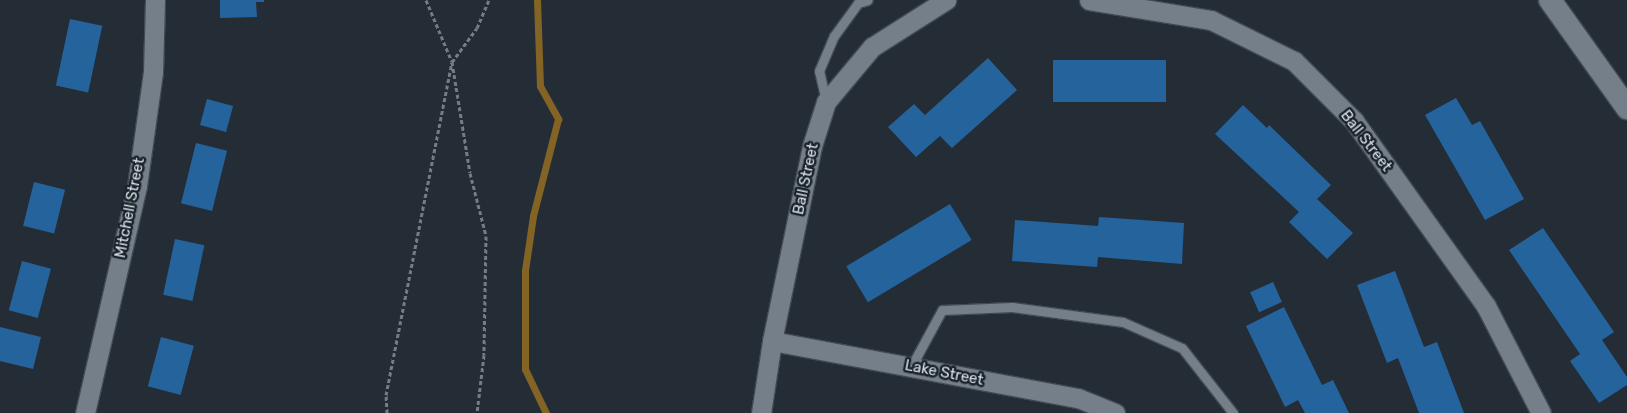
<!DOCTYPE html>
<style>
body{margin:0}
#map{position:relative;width:1627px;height:413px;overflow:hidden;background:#242d36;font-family:Rubik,sans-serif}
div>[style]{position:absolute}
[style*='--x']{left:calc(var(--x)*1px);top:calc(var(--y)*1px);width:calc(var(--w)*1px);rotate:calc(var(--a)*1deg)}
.stream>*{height:7px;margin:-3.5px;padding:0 3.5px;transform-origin:3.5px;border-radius:3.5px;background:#836425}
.building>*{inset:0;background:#25639c;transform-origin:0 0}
.path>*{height:3px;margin-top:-1.5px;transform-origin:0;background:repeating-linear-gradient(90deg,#747c84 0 4px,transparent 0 6.5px)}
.roads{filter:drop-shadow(1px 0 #434a52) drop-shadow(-1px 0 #434a52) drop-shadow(0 1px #434a52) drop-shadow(0 -1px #434a52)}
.service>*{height:9px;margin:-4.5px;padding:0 4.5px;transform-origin:4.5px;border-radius:4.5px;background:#747f8a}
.minor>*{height:19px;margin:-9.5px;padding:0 9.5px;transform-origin:9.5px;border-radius:9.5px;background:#747f8a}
.tertiary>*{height:22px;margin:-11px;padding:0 11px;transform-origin:11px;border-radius:11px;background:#747f8a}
span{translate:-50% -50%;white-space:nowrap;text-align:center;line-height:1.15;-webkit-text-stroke:5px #1a232c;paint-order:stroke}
.street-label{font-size:15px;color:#dbe1e7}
</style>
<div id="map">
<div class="stream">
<div style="--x:537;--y:0;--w:86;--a:88"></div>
<div style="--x:540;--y:86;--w:38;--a:61"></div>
<div style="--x:558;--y:119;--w:100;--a:104.5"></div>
<div style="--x:533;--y:216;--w:55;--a:98.4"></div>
<div style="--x:525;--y:270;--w:99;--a:90"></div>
<div style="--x:525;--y:369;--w:49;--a:64.5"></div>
</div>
<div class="building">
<div style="clip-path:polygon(220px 0,264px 0,264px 2px,256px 2px,257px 17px,220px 18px)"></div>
<div style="left:70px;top:19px;width:33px;height:68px;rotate:12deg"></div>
<div style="clip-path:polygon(988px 58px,1017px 90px,952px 148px,940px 136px,916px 157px,888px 127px,914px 104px,925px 115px)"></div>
<div style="left:1053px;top:60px;width:113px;height:42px"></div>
<div style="clip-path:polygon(1456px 98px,1472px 125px,1480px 121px,1524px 199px,1485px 220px,1425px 115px)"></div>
<div style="left:207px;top:99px;width:27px;height:27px;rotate:15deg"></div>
<div style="clip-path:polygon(1243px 105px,1267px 128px,1269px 125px,1331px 185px,1317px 199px,1353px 233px,1327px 259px,1289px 222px,1299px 212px,1215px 134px)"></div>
<div style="left:196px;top:143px;width:32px;height:62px;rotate:14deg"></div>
<div style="left:34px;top:182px;width:32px;height:45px;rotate:14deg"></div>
<div style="left:950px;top:204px;width:42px;height:121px;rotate:59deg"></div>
<div style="clip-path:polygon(1099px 217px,1184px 223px,1182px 264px,1098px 257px,1097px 267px,1012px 261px,1015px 220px,1098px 226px)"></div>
<div style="clip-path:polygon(1543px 228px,1614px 332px,1602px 340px,1627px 377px,1627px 385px,1599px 403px,1570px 361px,1580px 354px,1509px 250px)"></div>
<div style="left:175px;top:239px;width:30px;height:57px;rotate:12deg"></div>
<div style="left:22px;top:261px;width:30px;height:51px;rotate:15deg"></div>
<div style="clip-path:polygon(1395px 271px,1424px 347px,1437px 342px,1464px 413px,1419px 413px,1398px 358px,1387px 363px,1357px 285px)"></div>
<div style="left:1273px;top:282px;width:22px;height:25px;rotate:66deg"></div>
<div style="clip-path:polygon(1284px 307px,1322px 385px,1333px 380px,1349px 413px,1305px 413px,1298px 400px,1285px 407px,1246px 326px)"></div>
<div style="clip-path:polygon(0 327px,41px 337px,33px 369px,0 361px)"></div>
<div style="left:161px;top:337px;width:34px;height:51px;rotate:15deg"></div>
</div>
<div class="path">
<div style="--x:426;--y:0;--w:67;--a:67.2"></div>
<div style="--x:452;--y:62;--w:112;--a:80.8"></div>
<div style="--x:470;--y:173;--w:65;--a:75.7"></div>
<div style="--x:486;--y:236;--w:119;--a:91"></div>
<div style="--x:484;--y:355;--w:58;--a:96.9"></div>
<div style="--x:387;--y:413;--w:18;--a:-93"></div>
<div style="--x:386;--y:395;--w:339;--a:-78.8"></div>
<div style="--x:452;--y:62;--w:42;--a:-53.7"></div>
<div style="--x:477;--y:28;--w:30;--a:-67"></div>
</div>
<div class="roads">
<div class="service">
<div style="--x:826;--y:101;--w:31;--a:-103"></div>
<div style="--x:819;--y:71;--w:38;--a:-67"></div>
<div style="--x:834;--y:36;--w:41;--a:-54"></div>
<div style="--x:858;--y:3;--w:10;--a:-17"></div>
<div style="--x:911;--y:367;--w:65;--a:-61.5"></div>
<div style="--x:942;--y:310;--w:70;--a:-2.5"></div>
<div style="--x:1012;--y:307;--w:112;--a:7.7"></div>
<div style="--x:1123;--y:322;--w:64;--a:23.8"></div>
<div style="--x:1182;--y:348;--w:83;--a:51.9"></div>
</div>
<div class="minor">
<div style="--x:1089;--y:0;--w:124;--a:9.3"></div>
<div style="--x:1211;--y:20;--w:93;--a:26.3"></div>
<div style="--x:1294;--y:61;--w:85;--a:45"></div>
<div style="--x:1354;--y:121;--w:227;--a:54.5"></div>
<div style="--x:1486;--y:306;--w:120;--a:62.8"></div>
<div style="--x:772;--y:341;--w:311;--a:10.6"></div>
<div style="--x:1078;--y:398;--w:40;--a:22"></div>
<div style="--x:85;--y:413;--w:233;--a:-77.1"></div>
<div style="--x:137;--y:186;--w:115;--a:-82"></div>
<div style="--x:153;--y:72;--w:72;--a:-88.4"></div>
<div style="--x:761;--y:413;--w:73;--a:-81.3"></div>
<div style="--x:772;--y:341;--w:199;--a:-78.4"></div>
<div style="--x:812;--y:146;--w:46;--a:-72.3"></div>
<div style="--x:826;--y:102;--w:72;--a:-50.1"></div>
<div style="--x:872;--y:47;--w:88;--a:-32.4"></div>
</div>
<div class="tertiary">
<div style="--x:1550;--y:0;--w:133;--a:54.5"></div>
</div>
</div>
<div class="street-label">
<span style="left:1366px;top:141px;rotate:52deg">Ball Street</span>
<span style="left:806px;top:179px;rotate:-78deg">Ball Street</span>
<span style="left:130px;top:208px;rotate:-79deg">Mitchell Street</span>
<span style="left:944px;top:373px;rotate:11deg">Lake Street</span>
</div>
</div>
